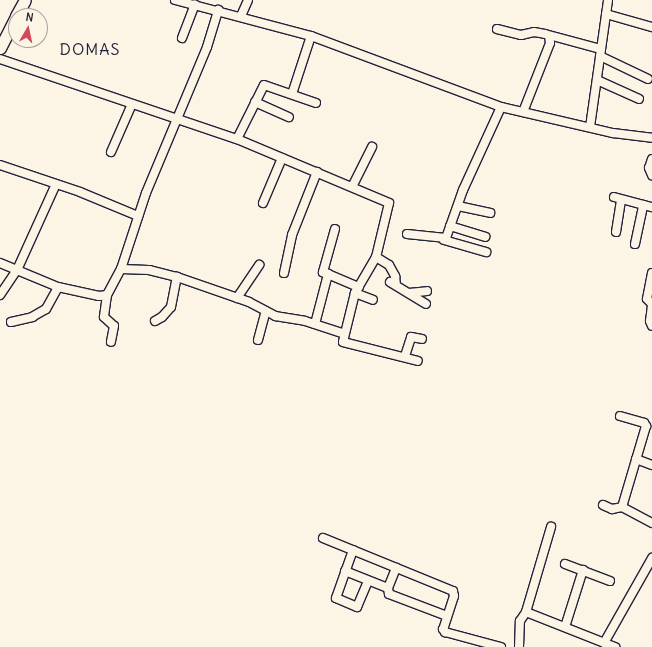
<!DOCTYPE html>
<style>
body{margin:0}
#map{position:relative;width:652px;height:647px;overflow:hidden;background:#fcf5e5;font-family:Delius,sans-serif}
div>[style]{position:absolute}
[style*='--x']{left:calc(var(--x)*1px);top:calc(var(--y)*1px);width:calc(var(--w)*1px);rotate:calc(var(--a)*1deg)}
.roads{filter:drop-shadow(1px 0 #22223b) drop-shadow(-1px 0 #22223b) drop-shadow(0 1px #22223b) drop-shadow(0 -1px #22223b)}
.minor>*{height:8px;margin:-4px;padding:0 4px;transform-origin:4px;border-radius:4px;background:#fcf5e5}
.highway>*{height:11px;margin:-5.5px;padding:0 5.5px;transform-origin:5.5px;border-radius:5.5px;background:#fcf5e5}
span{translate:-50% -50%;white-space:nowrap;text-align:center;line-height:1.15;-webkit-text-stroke:3.5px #fcf5e5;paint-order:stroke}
.quarter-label{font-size:16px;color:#22223b;letter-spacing:1px}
.north{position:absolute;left:8px;top:8px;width:40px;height:40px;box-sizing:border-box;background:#fcf5e5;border:1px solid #a5a1a1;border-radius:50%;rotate:9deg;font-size:11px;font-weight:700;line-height:16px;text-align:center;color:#22223b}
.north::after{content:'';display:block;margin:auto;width:14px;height:18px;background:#d1495b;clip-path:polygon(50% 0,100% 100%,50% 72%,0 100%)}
</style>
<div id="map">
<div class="roads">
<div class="minor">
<div style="--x:175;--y:0;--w:141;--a:14.8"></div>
<div style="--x:311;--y:36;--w:203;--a:20.5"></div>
<div style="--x:501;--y:107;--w:115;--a:13.1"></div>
<div style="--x:613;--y:133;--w:39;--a:7"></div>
<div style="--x:606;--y:14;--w:48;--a:15.8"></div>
<div style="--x:241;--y:16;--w:17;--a:-66"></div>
<div style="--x:497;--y:29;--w:25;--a:14"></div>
<div style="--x:521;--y:35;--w:13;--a:-13"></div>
<div style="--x:534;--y:32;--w:11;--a:10"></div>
<div style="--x:545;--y:34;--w:58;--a:15"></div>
<div style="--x:182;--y:38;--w:36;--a:-69"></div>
<div style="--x:600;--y:56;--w:53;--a:25.6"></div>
<div style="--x:0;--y:59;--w:250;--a:18.7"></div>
<div style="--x:237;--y:139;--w:165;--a:22.8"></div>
<div style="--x:389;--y:203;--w:56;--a:103.5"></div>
<div style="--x:376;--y:257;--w:42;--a:120.3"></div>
<div style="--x:355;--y:293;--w:50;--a:103.8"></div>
<div style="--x:343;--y:342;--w:77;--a:14.2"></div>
<div style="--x:597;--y:80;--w:46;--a:24.3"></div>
<div style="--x:292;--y:94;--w:61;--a:-71.9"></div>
<div style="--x:255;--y:102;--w:37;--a:24"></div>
<div style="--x:523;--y:112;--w:74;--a:-68.6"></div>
<div style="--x:550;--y:43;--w:7;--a:-98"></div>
<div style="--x:590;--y:127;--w:128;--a:-81.9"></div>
<div style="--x:237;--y:139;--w:60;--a:-63.4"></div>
<div style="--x:264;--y:85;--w:55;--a:19.1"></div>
<div style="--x:111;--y:152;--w:52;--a:-66.4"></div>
<div style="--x:652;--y:159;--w:9;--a:108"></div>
<div style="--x:649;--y:168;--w:8;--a:67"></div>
<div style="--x:0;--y:165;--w:84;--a:18.6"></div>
<div style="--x:80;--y:192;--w:63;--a:22.5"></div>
<div style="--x:352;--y:187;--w:45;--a:-63.4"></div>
<div style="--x:614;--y:197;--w:39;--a:15"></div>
<div style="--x:263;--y:203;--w:49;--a:-67.1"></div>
<div style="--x:458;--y:206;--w:33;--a:12"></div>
<div style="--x:450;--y:226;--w:37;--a:17"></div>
<div style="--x:335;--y:229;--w:45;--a:105.6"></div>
<div style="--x:323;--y:272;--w:39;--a:23"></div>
<div style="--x:616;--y:232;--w:31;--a:-81"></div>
<div style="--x:407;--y:234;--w:39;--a:6"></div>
<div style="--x:446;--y:238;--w:51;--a:-70.5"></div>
<div style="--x:463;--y:190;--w:91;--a:-65.4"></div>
<div style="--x:444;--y:240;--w:44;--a:15.9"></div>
<div style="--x:635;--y:244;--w:40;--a:-78"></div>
<div style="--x:376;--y:257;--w:15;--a:32"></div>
<div style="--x:389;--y:265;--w:13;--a:61"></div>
<div style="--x:395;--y:276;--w:9;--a:84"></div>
<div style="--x:0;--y:263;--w:63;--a:22.5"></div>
<div style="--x:58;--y:287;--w:42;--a:12.4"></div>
<div style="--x:99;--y:296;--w:8;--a:-7"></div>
<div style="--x:107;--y:295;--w:30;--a:-62"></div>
<div style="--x:121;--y:269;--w:80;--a:-71.8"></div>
<div style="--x:146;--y:193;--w:158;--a:-67.3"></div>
<div style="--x:207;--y:47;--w:39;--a:-73"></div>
<div style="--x:121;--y:269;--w:28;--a:2"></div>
<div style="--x:149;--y:270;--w:29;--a:14"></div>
<div style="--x:177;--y:277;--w:76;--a:19.1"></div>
<div style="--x:249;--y:302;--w:30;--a:28"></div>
<div style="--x:275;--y:316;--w:30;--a:9"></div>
<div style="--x:305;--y:321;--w:40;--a:18"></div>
<div style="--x:284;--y:273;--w:39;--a:-78"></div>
<div style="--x:292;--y:235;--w:68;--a:-68.4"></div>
<div style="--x:652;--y:273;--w:26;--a:101"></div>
<div style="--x:647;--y:299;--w:7;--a:45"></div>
<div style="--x:390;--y:282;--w:42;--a:31.4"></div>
<div style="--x:355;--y:293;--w:19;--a:21"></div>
<div style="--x:409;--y:293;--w:18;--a:-6"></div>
<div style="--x:0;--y:295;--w:30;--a:-56"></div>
<div style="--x:17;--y:270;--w:94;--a:-65.6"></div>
<div style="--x:107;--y:295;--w:22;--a:98"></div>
<div style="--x:104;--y:317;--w:13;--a:42"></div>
<div style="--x:114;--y:326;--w:16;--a:101"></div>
<div style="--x:237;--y:298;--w:40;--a:-56"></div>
<div style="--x:652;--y:305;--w:16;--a:97"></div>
<div style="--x:650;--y:321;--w:5;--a:68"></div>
<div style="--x:155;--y:321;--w:8;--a:-30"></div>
<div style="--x:162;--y:317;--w:13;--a:-48"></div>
<div style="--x:171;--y:307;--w:31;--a:-79"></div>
<div style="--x:11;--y:322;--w:22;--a:-13"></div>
<div style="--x:32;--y:317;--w:16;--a:-30"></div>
<div style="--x:46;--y:309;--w:25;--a:-61"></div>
<div style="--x:315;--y:324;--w:52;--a:-75.4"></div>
<div style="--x:258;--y:340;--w:30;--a:-75"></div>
<div style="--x:405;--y:356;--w:20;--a:-72"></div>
<div style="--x:411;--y:337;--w:11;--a:10"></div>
<div style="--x:620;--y:416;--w:25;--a:16"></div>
<div style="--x:644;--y:423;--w:4;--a:56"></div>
<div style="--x:646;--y:426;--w:84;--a:106.5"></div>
<div style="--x:636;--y:459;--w:17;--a:21"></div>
<div style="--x:603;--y:505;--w:10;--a:24"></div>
<div style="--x:612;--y:509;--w:10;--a:-11"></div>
<div style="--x:622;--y:507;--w:34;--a:28"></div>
<div style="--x:323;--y:538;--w:140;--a:22.2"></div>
<div style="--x:453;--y:591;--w:5;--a:79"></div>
<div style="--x:454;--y:596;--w:35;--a:108"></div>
<div style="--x:443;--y:629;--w:4;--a:56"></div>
<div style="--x:445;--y:632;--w:58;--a:15"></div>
<div style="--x:353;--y:550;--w:51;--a:109.5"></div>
<div style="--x:336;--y:598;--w:23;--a:23"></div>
<div style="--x:357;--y:607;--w:28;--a:-67"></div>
<div style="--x:565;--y:564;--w:48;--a:20.7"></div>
<div style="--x:345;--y:571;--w:46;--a:21.6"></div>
<div style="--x:388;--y:588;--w:22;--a:-68"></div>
<div style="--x:388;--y:588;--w:6;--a:81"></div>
<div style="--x:389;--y:594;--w:62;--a:20.8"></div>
<div style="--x:526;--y:612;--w:96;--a:21.5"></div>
<div style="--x:565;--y:627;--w:60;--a:-72.5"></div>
<div style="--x:604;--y:643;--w:98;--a:-60.5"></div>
<div style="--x:519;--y:647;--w:26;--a:-88"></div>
<div style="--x:520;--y:621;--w:11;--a:-56"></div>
<div style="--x:526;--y:612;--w:89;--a:-73.6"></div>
</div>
<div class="highway">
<div style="--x:16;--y:16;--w:18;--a:-61"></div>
<div style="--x:0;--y:48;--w:35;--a:-63"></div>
</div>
</div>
<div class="quarter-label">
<span style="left:90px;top:49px">DOMAS</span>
</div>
<div class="north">N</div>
</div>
